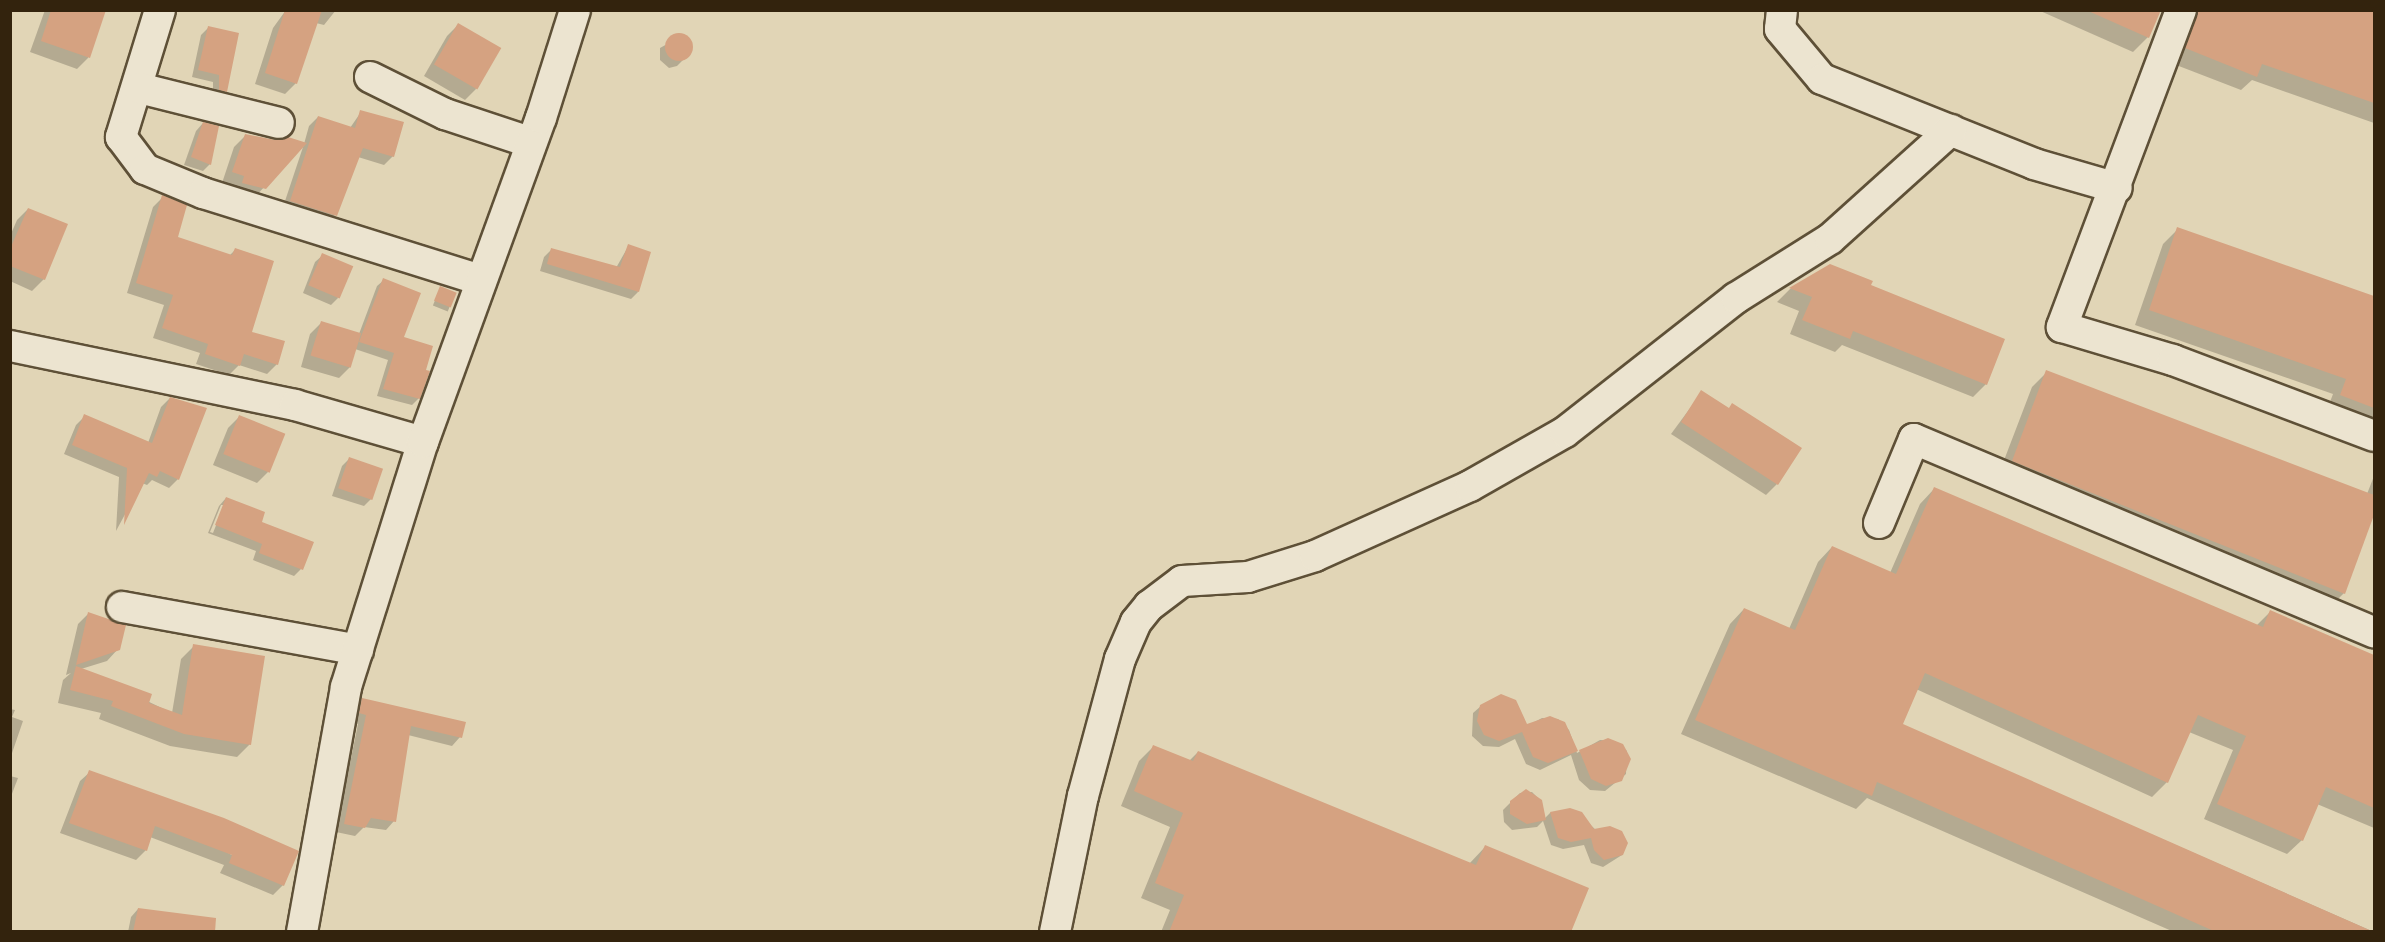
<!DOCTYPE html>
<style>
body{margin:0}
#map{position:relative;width:2385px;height:942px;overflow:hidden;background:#e1d5b6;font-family:"Libre Caslon Text",serif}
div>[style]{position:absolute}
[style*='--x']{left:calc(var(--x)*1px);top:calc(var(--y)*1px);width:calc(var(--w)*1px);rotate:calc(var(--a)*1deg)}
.shadow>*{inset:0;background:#0003;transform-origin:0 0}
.building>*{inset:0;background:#d5a281;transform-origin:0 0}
.round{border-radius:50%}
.roads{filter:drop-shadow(2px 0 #5e5037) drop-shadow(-2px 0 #5e5037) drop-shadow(0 2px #5e5037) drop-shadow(0 -2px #5e5037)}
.minor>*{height:30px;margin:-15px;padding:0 15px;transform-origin:15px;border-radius:15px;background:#ece4d0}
span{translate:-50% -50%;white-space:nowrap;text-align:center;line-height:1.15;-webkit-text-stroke:6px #ece4d0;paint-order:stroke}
.frame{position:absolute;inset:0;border:12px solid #33230d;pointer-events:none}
</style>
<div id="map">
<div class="shadow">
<div style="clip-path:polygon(45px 10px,105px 10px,88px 58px,77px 69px,30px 52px)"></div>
<div style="clip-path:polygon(286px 10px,336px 10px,324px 25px,316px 23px,296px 83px,285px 94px,255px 84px,273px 28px)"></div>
<div style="clip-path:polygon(2038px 10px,2159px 10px,2148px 37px,2133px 52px)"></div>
<div style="clip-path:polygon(2192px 10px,2374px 10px,2374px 123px,2252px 80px,2241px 90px,2171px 63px)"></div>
<div style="clip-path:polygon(458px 25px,476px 89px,465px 100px,424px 76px,447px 36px)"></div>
<div style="clip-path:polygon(208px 28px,225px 91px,218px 99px,213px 97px,213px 82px,192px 77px,201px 35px)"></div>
<div style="clip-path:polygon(683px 35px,692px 43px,691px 52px,677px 66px,669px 68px,660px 60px,660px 48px)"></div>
<div style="clip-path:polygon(361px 112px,393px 156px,384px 165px,358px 157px,335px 215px,327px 224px,282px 210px,304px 144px,253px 199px,222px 183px,234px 147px,245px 136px,304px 144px,309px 126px,318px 117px,350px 128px)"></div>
<div style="clip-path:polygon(203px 123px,210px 164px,203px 171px,184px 165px,196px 131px)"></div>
<div style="clip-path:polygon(163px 197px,176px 238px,229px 256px,235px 250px,250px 333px,277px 364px,267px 374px,239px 365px,229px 375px,196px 364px,200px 353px,153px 338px,164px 305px,127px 293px,153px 207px)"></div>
<div style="clip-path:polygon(28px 209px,66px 225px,44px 279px,32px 291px,10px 281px,10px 236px,17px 220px)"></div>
<div style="clip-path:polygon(2178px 229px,2374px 297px,2374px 428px,2327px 410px,2333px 394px,2135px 325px,2163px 244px)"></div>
<div style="clip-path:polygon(629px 245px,638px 292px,631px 299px,540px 271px,544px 257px,551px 250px,616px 268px)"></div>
<div style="clip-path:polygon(323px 255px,338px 298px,331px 305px,303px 293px,315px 262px)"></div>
<div style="clip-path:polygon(1830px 266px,1869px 286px,1986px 384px,1973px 397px,1842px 345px,1835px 352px,1790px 334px,1799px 311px,1777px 302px,1790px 289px)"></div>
<div style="clip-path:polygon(384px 280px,419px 398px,412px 405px,377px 396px,388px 360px,355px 349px,350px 367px,339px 378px,301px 367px,310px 334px,321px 323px,359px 334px,377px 286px)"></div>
<div style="left:440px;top:288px;width:16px;height:19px;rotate:22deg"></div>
<div style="clip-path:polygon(2047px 372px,2367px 494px,2374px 476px,2374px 511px,2344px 593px,2329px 608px,1998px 476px,2032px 387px)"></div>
<div style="clip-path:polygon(1702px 392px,1777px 484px,1766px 495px,1671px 434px)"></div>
<div style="clip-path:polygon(170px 398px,178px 479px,169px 488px,152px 480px,147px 485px,142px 483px,116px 531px,119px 477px,64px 454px,76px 425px,85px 416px,148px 443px,161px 407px)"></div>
<div style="clip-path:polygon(239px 417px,268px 472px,257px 483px,213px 465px,228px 428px)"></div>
<div style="clip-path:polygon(349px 459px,371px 499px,364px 506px,332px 496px,342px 466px)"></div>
<div style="clip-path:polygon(1934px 489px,2256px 626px,2270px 612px,2374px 657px,2374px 828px,2317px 804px,2302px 840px,2287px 854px,2204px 819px,2233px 750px,2189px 732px,2167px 782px,2152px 797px,1916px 689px,1901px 725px,2374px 932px,2174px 932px,1867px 798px,1856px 809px,1681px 734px,1730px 624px,1744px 609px,1789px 629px,1818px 562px,1832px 547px,1890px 573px,1920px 504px)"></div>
<div style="clip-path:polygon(evenodd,226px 498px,260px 523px,301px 569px,294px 576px,253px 560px,256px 551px,208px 533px,219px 506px,226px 498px,221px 505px,224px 505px,213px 533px,210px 532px,221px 505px)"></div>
<div style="clip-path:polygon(89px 613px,118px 649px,107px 661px,81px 669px,172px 713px,181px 659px,194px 646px,250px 744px,237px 757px,170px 746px,99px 719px,101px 713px,58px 703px,63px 680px,71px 673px,66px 675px,78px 624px)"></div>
<div style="clip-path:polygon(362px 699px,460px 737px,452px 746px,408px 735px,394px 821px,386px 830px,364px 827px,355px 836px,336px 832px,358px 724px,351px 722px,353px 708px)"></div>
<div style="clip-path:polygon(1481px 706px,1527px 726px,1542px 718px,1558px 719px,1569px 730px,1577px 753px,1600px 740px,1615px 741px,1627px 751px,1626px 774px,1605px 791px,1590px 790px,1579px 780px,1571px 755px,1540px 770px,1526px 764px,1515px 739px,1499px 747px,1483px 746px,1472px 736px,1473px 713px)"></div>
<div style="clip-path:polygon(10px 709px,15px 710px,12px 717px,23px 721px,10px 759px)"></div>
<div style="clip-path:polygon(1153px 747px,1189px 761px,1198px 752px,1469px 864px,1485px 847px,1570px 932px,1161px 932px,1170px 910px,1141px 898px,1170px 827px,1121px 806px,1139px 761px)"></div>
<div style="clip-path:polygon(90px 772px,283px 885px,273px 895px,220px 873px,224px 865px,150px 837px,146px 850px,136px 860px,60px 833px,80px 781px)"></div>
<div style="clip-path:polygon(10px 776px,18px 778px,10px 799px)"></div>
<div style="clip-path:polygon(1532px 792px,1541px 801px,1544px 819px,1550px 813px,1576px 811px,1622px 855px,1603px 867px,1591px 863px,1584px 845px,1563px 849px,1551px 845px,1543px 821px,1537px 827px,1512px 830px,1504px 822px,1503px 810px,1520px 793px)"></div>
<div style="clip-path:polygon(138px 909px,204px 932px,128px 932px,131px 917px)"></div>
</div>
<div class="building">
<div style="clip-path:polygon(51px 10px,106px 10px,90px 58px,41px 41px)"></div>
<div style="clip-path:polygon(285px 10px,322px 10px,297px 84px,265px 73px)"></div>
<div style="clip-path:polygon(2086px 10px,2161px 10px,2149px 38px)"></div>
<div style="clip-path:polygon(2199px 10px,2374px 10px,2374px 103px,2262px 64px,2257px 77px,2185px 48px)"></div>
<div style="left:458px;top:23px;width:50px;height:48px;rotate:30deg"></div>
<div style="clip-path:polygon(208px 26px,239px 33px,227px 92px,219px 90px,219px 75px,198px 70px)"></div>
<div class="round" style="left:665px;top:33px;width:28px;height:28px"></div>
<div style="clip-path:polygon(360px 110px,404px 122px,394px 157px,363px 148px,337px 216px,290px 201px,318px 116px,355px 128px)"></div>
<div style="clip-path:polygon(203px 122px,219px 126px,211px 165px,191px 157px)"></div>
<div style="clip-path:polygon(245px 134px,275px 140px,288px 137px,307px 143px,266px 189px,242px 183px,244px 176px,232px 172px)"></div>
<div style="clip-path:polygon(162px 195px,187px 205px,178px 237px,232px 255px,235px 248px,274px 261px,252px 332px,285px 341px,278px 365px,244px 354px,240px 366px,205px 354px,208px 344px,162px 328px,173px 295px,136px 283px)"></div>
<div style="clip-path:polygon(28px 208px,68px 224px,45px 280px,10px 266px,10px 249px)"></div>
<div style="clip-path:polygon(2177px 227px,2374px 296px,2374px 408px,2340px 395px,2346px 379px,2149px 310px)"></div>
<div style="clip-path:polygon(628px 244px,651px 252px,639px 292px,547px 264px,551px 248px,620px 267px)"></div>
<div style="left:322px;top:253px;width:34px;height:35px;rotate:23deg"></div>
<div style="clip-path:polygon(1830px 264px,1873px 281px,1871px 285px,2005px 339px,1987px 385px,1853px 331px,1850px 339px,1802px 320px,1812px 297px,1789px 288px)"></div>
<div style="clip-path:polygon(383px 278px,421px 293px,404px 337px,433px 346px,426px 370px,430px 371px,420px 399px,383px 389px,394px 353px,359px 342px)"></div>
<div style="left:440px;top:286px;width:18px;height:16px;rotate:22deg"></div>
<div style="left:321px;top:321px;width:42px;height:36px;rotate:17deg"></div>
<div style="clip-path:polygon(2046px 370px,2374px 495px,2374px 515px,2345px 594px,2012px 461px)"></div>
<div style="clip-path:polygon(1701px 390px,1729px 408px,1732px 403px,1802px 448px,1778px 485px,1681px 422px)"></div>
<div style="clip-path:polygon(170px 397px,207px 408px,179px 480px,160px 471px,157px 477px,149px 473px,124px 525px,127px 468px,72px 445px,84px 414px,152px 443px)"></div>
<div style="left:239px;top:415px;width:50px;height:42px;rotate:22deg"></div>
<div style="left:349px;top:457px;width:36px;height:33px;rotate:19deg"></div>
<div style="clip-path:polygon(1934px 487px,2263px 627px,2270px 610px,2374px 655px,2374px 808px,2326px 787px,2303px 841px,2217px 804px,2246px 736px,2198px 715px,2168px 783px,1925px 673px,1903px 724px,2374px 932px,2216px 932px,1877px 782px,1872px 796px,1695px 720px,1744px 608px,1795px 630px,1832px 546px,1896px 574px)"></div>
<div style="clip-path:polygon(226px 497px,265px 512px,262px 522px,314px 542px,303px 570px,259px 553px,262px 544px,215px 525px)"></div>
<div style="clip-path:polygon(88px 612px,126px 625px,120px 650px,76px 665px)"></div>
<div style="clip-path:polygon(193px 644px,265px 656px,251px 745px,184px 734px,111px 706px,113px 701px,70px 690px,76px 666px,152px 694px,149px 703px,182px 715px)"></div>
<div style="clip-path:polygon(1501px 694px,1516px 700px,1527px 724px,1550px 716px,1565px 722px,1578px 751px,1548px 763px,1533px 757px,1522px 732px,1499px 741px,1484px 735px,1477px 721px,1480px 705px)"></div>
<div style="clip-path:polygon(362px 698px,466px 722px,462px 738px,411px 726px,396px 822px,371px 818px,365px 828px,344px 824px,366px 715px,359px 713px)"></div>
<div style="clip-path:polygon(1608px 738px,1623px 744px,1631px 759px,1622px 781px,1606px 786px,1591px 779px,1579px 750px)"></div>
<div style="clip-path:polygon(1153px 745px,1193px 761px,1198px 751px,1476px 865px,1485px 845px,1589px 888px,1571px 932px,1169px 932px,1184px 895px,1155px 883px,1183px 813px,1134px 791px)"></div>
<div style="clip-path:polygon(89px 770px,224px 818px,299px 851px,284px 886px,229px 863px,232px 855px,155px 826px,147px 851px,69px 823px)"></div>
<div style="clip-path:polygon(1526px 789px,1542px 800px,1546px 820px,1527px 824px,1510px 814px,1510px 801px)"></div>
<div style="clip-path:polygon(1570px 808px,1582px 812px,1594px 829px,1610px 826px,1622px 831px,1628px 843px,1623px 855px,1604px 860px,1594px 850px,1591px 838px,1571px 842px,1558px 838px,1550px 812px)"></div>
<div style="clip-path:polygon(138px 908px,216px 918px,215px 932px,133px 932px)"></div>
</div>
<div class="roads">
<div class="minor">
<div style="--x:160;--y:10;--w:133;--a:107.1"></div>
<div style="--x:121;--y:137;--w:40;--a:53"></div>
<div style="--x:145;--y:169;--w:63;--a:22.5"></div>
<div style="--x:203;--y:193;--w:291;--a:17.4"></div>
<div style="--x:1782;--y:10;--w:19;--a:96"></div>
<div style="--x:1780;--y:29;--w:65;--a:50"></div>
<div style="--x:1822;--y:79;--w:228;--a:21.8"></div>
<div style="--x:2034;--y:164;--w:86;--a:16.1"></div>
<div style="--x:2181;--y:10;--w:339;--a:110.6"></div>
<div style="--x:2062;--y:327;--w:116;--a:16.6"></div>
<div style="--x:2173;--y:360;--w:215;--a:20.7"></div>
<div style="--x:370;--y:77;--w:84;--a:26.3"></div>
<div style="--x:445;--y:114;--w:89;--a:18.4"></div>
<div style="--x:139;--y:88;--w:144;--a:14"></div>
<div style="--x:10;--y:346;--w:291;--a:11.7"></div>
<div style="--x:295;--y:405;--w:133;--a:16.1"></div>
<div style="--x:1879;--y:523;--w:91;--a:-67.4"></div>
<div style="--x:1914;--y:439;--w:499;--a:22.8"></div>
<div style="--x:122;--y:607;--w:240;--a:10.3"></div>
<div style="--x:302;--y:932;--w:249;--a:-79.8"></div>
<div style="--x:346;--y:687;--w:257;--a:-72.6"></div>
<div style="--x:423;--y:442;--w:345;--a:-70"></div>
<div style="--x:541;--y:118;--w:113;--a:-72.5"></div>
<div style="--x:1055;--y:932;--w:139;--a:-78.4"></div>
<div style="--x:1083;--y:796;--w:142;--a:-74.9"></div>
<div style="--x:1120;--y:659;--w:40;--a:-66.6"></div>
<div style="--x:1136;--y:622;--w:21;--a:-51"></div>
<div style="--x:1149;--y:606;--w:41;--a:-37.1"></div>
<div style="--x:1182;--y:581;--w:66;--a:-3.5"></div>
<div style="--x:1248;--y:577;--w:70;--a:-17.4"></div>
<div style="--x:1315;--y:556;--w:170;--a:-24.3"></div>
<div style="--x:1470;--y:486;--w:109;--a:-29.6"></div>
<div style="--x:1565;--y:432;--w:217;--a:-38.1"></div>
<div style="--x:1736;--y:298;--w:111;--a:-32.1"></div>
<div style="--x:1830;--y:239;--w:163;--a:-42"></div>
</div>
</div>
<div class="frame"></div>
</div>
